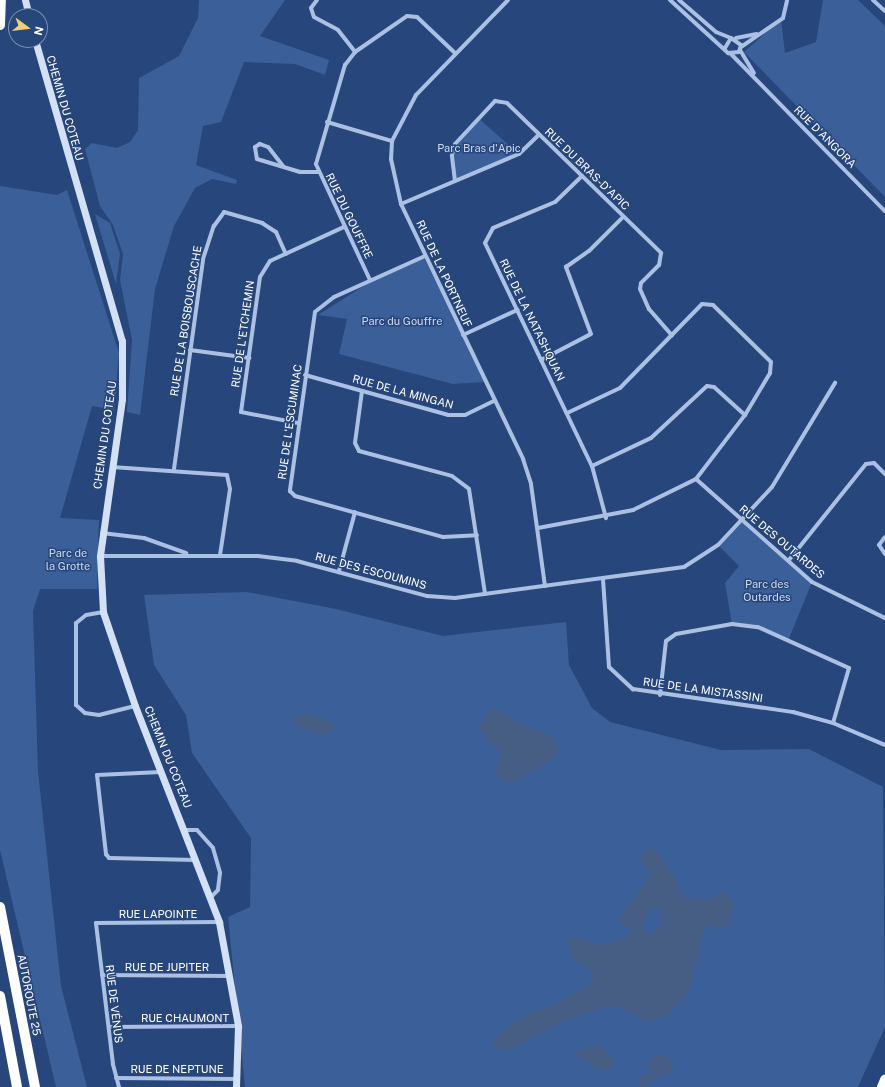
<!DOCTYPE html>
<meta charset="utf-8">
<style>
body{margin:0}
#map{position:relative;width:885px;height:1087px;overflow:hidden;background:#27467b;font-family:"Public Sans",sans-serif}
div>[style]{position:absolute}
[style*='--x']{left:calc(var(--x)*1px);top:calc(var(--y)*1px);width:calc(var(--w)*1px);rotate:calc(var(--a)*1deg)}
.green>*{inset:0;background:#3b5f98}
.water>*{inset:0;background:#475e84}
.street>*{height:4px;margin:-2px;padding:0 2px;transform-origin:2px;border-radius:2px;background:#abc1e4}
.secondary>*{height:7px;margin:-3.5px;padding:0 3.5px;transform-origin:3.5px;border-radius:3.5px;background:#d4e0f4}
.highway>*{height:10px;margin:-5px;padding:0 5px;transform-origin:5px;border-radius:5px;background:#fff}
span{translate:-50% -50%;white-space:nowrap;text-align:center;line-height:1.15;-webkit-text-stroke:3px #27467b;paint-order:stroke}
.street-label{font-size:11px;color:#fff}
.park-label{font-size:11px;color:#cedcf3}
.north{position:absolute;left:8px;top:8px;width:40px;height:40px;box-sizing:border-box;background:#27467b;border:1px solid #7d90b0;border-radius:50%;rotate:105deg;font-size:11px;font-weight:700;line-height:16px;text-align:center;color:#fff}
.north::after{content:'';display:block;margin:auto;width:14px;height:18px;background:#ecd072;clip-path:polygon(50% 0,100% 100%,50% 72%,0 100%)}
</style>
<div id="map">
<div class="green">
<div style="clip-path:polygon(199px 0,285px 0,260px 36px,329px 60px,325px 75px,295px 64px,244px 62px,221px 122px,203px 126px,196px 165px,237px 180px,236px 184px,212px 179px,195px 188px,174px 226px,155px 289px,140px 415px,127px 412px,132px 340px,120px 280px,123px 254px,113px 225px,100px 206px,85px 149px,92px 143px,117px 148px,130px 142px,138px 130px,139px 78px,179px 56px,198px 18px)"></div>
<div style="clip-path:polygon(823px 0,858px 0,885px 26px,885px 197px,744px 52px,781px 19px,785px 53px,816px 42px)"></div>
<div style="clip-path:polygon(477px 117px,519px 154px,455px 181px,452px 155px,455px 144px)"></div>
<div style="clip-path:polygon(0 186px,57px 195px,67px 190px,119px 353px,114px 410px,92px 406px,60px 518px,99px 520px,97px 589px,40px 589px,33px 611px,38px 771px,61px 986px,87px 1087px,56px 1087px,0 850px)"></div>
<div style="clip-path:polygon(95px 214px,110px 223px,120px 254px,116px 284px)"></div>
<div style="clip-path:polygon(424px 258px,463px 335px,485px 382px,453px 384px,339px 354px,347px 319px,318px 315px,370px 282px)"></div>
<div style="clip-path:polygon(740px 520px,812px 582px,788px 641px,758px 627px,732px 624px,725px 583px,739px 566px,718px 545px)"></div>
<div style="clip-path:polygon(247px 592px,336px 609px,443px 636px,566px 622px,569px 665px,592px 708px,610px 722px,721px 750px,809px 749px,883px 787px,885px 1027px,858px 1087px,245px 1087px,228px 917px,250px 907px,251px 838px,192px 753px,186px 715px,154px 665px,144px 595px)"></div>
</div>
<div class="water">
<div style="clip-path:polygon(495px 708px,519px 723px,552px 736px,559px 748px,554px 758px,511px 783px,499px 779px,496px 773px,502px 754px,479px 729px,487px 712px)"></div>
<div style="clip-path:polygon(305px 714px,326px 719px,335px 727px,330px 733px,321px 735px,294px 724px,294px 717px)"></div>
<div style="clip-path:polygon(evenodd,653px 847px,676px 879px,680px 893px,688px 900px,710px 900px,725px 891px,734px 904px,726px 929px,709px 925px,704px 929px,689px 991px,667px 1016px,648px 1021px,620px 1007px,603px 1007px,559px 1023px,507px 1051px,494px 1047px,494px 1039px,521px 1017px,548px 1008px,591px 984px,592px 971px,573px 960px,568px 940px,571px 937px,605px 945px,629px 936px,631px 930px,618px 921px,649px 877px,650px 871px,641px 862px,643px 852px,653px 847px,660px 907px,664px 924px,651px 934px,643px 930px,641px 926px,650px 909px,660px 907px)"></div>
<div style="clip-path:polygon(601px 1045px,615px 1064px,611px 1068px,600px 1070px,572px 1052px)"></div>
<div style="clip-path:polygon(666px 1055px,673px 1062px,672px 1071px,648px 1081px,648px 1087px,638px 1087px,642px 1076px,651px 1073px,647px 1063px,654px 1056px)"></div>
</div>
<div class="street">
<div style="--x:317;--y:0;--w:10;--a:127"></div>
<div style="--x:311;--y:8;--w:9;--a:72"></div>
<div style="--x:314;--y:17;--w:27;--a:28"></div>
<div style="--x:338;--y:30;--w:28;--a:52"></div>
<div style="--x:508;--y:0;--w:132;--a:134.1"></div>
<div style="--x:416;--y:95;--w:52;--a:117.6"></div>
<div style="--x:392;--y:141;--w:18;--a:93"></div>
<div style="--x:391;--y:159;--w:46;--a:77.5"></div>
<div style="--x:401;--y:204;--w:283;--a:64.4"></div>
<div style="--x:523;--y:459;--w:26;--a:72"></div>
<div style="--x:531;--y:484;--w:103;--a:82.2"></div>
<div style="--x:670;--y:0;--w:79;--a:42.4"></div>
<div style="--x:728;--y:53;--w:11;--a:-5"></div>
<div style="--x:739;--y:52;--w:7;--a:-74"></div>
<div style="--x:741;--y:45;--w:12;--a:-145"></div>
<div style="--x:731;--y:38;--w:12;--a:121"></div>
<div style="--x:679;--y:0;--w:49;--a:40.9"></div>
<div style="--x:716;--y:32;--w:16;--a:22"></div>
<div style="--x:873;--y:0;--w:16;--a:43"></div>
<div style="--x:736;--y:38;--w:21;--a:-11"></div>
<div style="--x:741;--y:47;--w:51;--a:-34.6"></div>
<div style="--x:783;--y:18;--w:18;--a:-77"></div>
<div style="--x:740;--y:50;--w:27;--a:59"></div>
<div style="--x:731;--y:54;--w:220;--a:45.6"></div>
<div style="--x:327;--y:122;--w:68;--a:16.3"></div>
<div style="--x:283;--y:166;--w:24;--a:-128"></div>
<div style="--x:268;--y:147;--w:9;--a:-159"></div>
<div style="--x:260;--y:144;--w:6;--a:149"></div>
<div style="--x:255;--y:147;--w:12;--a:81"></div>
<div style="--x:257;--y:159;--w:45;--a:16.8"></div>
<div style="--x:300;--y:172;--w:18;--a:0"></div>
<div style="--x:582;--y:176;--w:37;--a:136"></div>
<div style="--x:555;--y:202;--w:67;--a:157.2"></div>
<div style="--x:493;--y:228;--w:17;--a:118"></div>
<div style="--x:485;--y:243;--w:247;--a:64.4"></div>
<div style="--x:592;--y:466;--w:54;--a:74.9"></div>
<div style="--x:455;--y:181;--w:26;--a:-97"></div>
<div style="--x:452;--y:155;--w:11;--a:-75"></div>
<div style="--x:455;--y:144;--w:59;--a:-47.1"></div>
<div style="--x:495;--y:101;--w:12;--a:9"></div>
<div style="--x:507;--y:103;--w:215;--a:44.2"></div>
<div style="--x:661;--y:253;--w:12;--a:99"></div>
<div style="--x:659;--y:265;--w:25;--a:135"></div>
<div style="--x:641;--y:283;--w:6;--a:99"></div>
<div style="--x:640;--y:289;--w:22;--a:66"></div>
<div style="--x:649;--y:309;--w:35;--a:49"></div>
<div style="--x:401;--y:204;--w:128;--a:-23"></div>
<div style="--x:519;--y:154;--w:28;--a:-44"></div>
<div style="--x:425;--y:256;--w:100;--a:155.7"></div>
<div style="--x:334;--y:297;--w:24;--a:142"></div>
<div style="--x:315;--y:312;--w:181;--a:98"></div>
<div style="--x:290;--y:491;--w:7;--a:45"></div>
<div style="--x:295;--y:496;--w:154;--a:15.5"></div>
<div style="--x:443;--y:537;--w:34;--a:-3"></div>
<div style="--x:370;--y:280;--w:128;--a:-115"></div>
<div style="--x:316;--y:164;--w:103;--a:-73.7"></div>
<div style="--x:345;--y:65;--w:16;--a:-52"></div>
<div style="--x:355;--y:52;--w:63;--a:-34.7"></div>
<div style="--x:407;--y:16;--w:10;--a:6"></div>
<div style="--x:417;--y:17;--w:52;--a:43.5"></div>
<div style="--x:463;--y:335;--w:60;--a:-24.8"></div>
<div style="--x:190;--y:350;--w:60;--a:7.7"></div>
<div style="--x:541;--y:360;--w:56;--a:-27.5"></div>
<div style="--x:591;--y:334;--w:72;--a:-110.5"></div>
<div style="--x:566;--y:267;--w:28;--a:-35"></div>
<div style="--x:589;--y:251;--w:48;--a:-45"></div>
<div style="--x:305;--y:375;--w:148;--a:15.6"></div>
<div style="--x:448;--y:415;--w:17;--a:0"></div>
<div style="--x:465;--y:415;--w:32;--a:-26"></div>
<div style="--x:362;--y:391;--w:52;--a:97.7"></div>
<div style="--x:355;--y:443;--w:9;--a:63"></div>
<div style="--x:359;--y:451;--w:96;--a:15"></div>
<div style="--x:452;--y:476;--w:21;--a:37"></div>
<div style="--x:469;--y:489;--w:106;--a:81.3"></div>
<div style="--x:298;--y:423;--w:58;--a:-169.1"></div>
<div style="--x:241;--y:412;--w:136;--a:-82"></div>
<div style="--x:260;--y:277;--w:19;--a:-58"></div>
<div style="--x:270;--y:261;--w:81;--a:-24.7"></div>
<div style="--x:592;--y:466;--w:65;--a:-25.4"></div>
<div style="--x:651;--y:438;--w:76;--a:-42.9"></div>
<div style="--x:707;--y:386;--w:7;--a:8"></div>
<div style="--x:714;--y:387;--w:42;--a:42.1"></div>
<div style="--x:112;--y:467;--w:115;--a:4"></div>
<div style="--x:227;--y:475;--w:14;--a:78"></div>
<div style="--x:230;--y:489;--w:67;--a:98.6"></div>
<div style="--x:174;--y:469;--w:212;--a:-82.1"></div>
<div style="--x:203;--y:259;--w:35;--a:-72"></div>
<div style="--x:214;--y:226;--w:17;--a:-54"></div>
<div style="--x:224;--y:212;--w:40;--a:16"></div>
<div style="--x:262;--y:223;--w:17;--a:33"></div>
<div style="--x:276;--y:232;--w:24;--a:66"></div>
<div style="--x:696;--y:479;--w:155;--a:41.6"></div>
<div style="--x:812;--y:582;--w:81;--a:26.3"></div>
<div style="--x:538;--y:528;--w:97;--a:-10.7"></div>
<div style="--x:633;--y:510;--w:70;--a:-26.2"></div>
<div style="--x:696;--y:479;--w:81;--a:-52.6"></div>
<div style="--x:745;--y:415;--w:49;--a:-59.2"></div>
<div style="--x:770;--y:373;--w:11;--a:-85"></div>
<div style="--x:771;--y:362;--w:81;--a:-135.5"></div>
<div style="--x:713;--y:305;--w:11;--a:-175"></div>
<div style="--x:702;--y:304;--w:117;--a:134.3"></div>
<div style="--x:620;--y:388;--w:59;--a:154.7"></div>
<div style="--x:102;--y:533;--w:42;--a:6.8"></div>
<div style="--x:144;--y:538;--w:45;--a:19.7"></div>
<div style="--x:885;--y:537;--w:10;--a:127"></div>
<div style="--x:879;--y:545;--w:11;--a:56"></div>
<div style="--x:100;--y:556;--w:158;--a:0"></div>
<div style="--x:258;--y:556;--w:39;--a:7"></div>
<div style="--x:297;--y:561;--w:135;--a:15.1"></div>
<div style="--x:427;--y:596;--w:28;--a:4"></div>
<div style="--x:455;--y:598;--w:231;--a:-7.7"></div>
<div style="--x:684;--y:567;--w:40;--a:-32.9"></div>
<div style="--x:718;--y:545;--w:79;--a:-47"></div>
<div style="--x:772;--y:487;--w:122;--a:-58.8"></div>
<div style="--x:789;--y:560;--w:123;--a:-51.3"></div>
<div style="--x:866;--y:464;--w:8;--a:-7"></div>
<div style="--x:874;--y:463;--w:16;--a:45"></div>
<div style="--x:339;--y:571;--w:61;--a:-74.8"></div>
<div style="--x:603;--y:579;--w:88;--a:86.1"></div>
<div style="--x:609;--y:667;--w:33;--a:43"></div>
<div style="--x:633;--y:689;--w:162;--a:8.2"></div>
<div style="--x:793;--y:712;--w:41;--a:15.4"></div>
<div style="--x:833;--y:723;--w:56;--a:22.9"></div>
<div style="--x:103;--y:612;--w:17;--a:170"></div>
<div style="--x:86;--y:615;--w:13;--a:141"></div>
<div style="--x:76;--y:623;--w:82;--a:90"></div>
<div style="--x:76;--y:705;--w:12;--a:42"></div>
<div style="--x:85;--y:713;--w:14;--a:8"></div>
<div style="--x:99;--y:715;--w:37;--a:-14"></div>
<div style="--x:660;--y:695;--w:54;--a:-83.7"></div>
<div style="--x:666;--y:641;--w:12;--a:-35"></div>
<div style="--x:676;--y:634;--w:57;--a:-10.1"></div>
<div style="--x:732;--y:624;--w:26;--a:7"></div>
<div style="--x:758;--y:627;--w:100;--a:24.3"></div>
<div style="--x:849;--y:668;--w:57;--a:106.2"></div>
<div style="--x:161;--y:772;--w:64;--a:177.3"></div>
<div style="--x:97;--y:775;--w:80;--a:83.5"></div>
<div style="--x:106;--y:854;--w:5;--a:53"></div>
<div style="--x:109;--y:858;--w:86;--a:1.3"></div>
<div style="--x:186;--y:830;--w:11;--a:0"></div>
<div style="--x:197;--y:830;--w:24;--a:48"></div>
<div style="--x:213;--y:848;--w:26;--a:74"></div>
<div style="--x:220;--y:873;--w:17;--a:97"></div>
<div style="--x:218;--y:890;--w:10;--a:135"></div>
<div style="--x:102;--y:975;--w:128;--a:0.4"></div>
<div style="--x:109;--y:1027;--w:129;--a:-0.4"></div>
<div style="--x:116;--y:1078;--w:122;--a:0.5"></div>
<div style="--x:119;--y:1087;--w:24;--a:-105"></div>
<div style="--x:113;--y:1064;--w:142;--a:-96.9"></div>
<div style="--x:96;--y:923;--w:123;--a:-0.5"></div>
</div>
<div class="secondary">
<div style="--x:25;--y:0;--w:16;--a:76"></div>
<div style="--x:35;--y:40;--w:313;--a:73.9"></div>
<div style="--x:122;--y:341;--w:58;--a:90"></div>
<div style="--x:122;--y:399;--w:159;--a:98"></div>
<div style="--x:100;--y:556;--w:56;--a:86.9"></div>
<div style="--x:103;--y:612;--w:99;--a:71.2"></div>
<div style="--x:135;--y:706;--w:232;--a:68.7"></div>
<div style="--x:219;--y:922;--w:106;--a:79.6"></div>
<div style="--x:238;--y:1026;--w:61;--a:91.9"></div>
</div>
<div class="highway">
<div style="--x:0;--y:25;--w:25;--a:-88"></div>
<div style="--x:0;--y:907;--w:183;--a:79"></div>
<div style="--x:0;--y:996;--w:93;--a:79.4"></div>
<div style="--x:882;--y:1087;--w:8;--a:-67"></div>
</div>
<div class="street-label">
<span style="left:65px;top:108px;rotate:74deg">CHEMIN DU COTEAU</span>
<span style="left:825px;top:137px;rotate:45deg">RUE D'ANGORA</span>
<span style="left:587px;top:169px;rotate:44deg">RUE DU BRAS-D'APIC</span>
<span style="left:349px;top:216px;rotate:64deg">RUE DU GOUFFRE</span>
<span style="left:444px;top:274px;rotate:65deg">RUE DE LA PORTNEUF</span>
<span style="left:532px;top:320px;rotate:64deg">RUE DE LA NATASHQUAN</span>
<span style="left:186px;top:321px;rotate:-81deg">RUE DE LA BOISBOUSCACHE</span>
<span style="left:243px;top:334px;rotate:-82deg">RUE DE L'ETCHEMIN</span>
<span style="left:403px;top:392px;rotate:15deg">RUE DE LA MINGAN</span>
<span style="left:290px;top:422px;rotate:-82deg">RUE DE L'ESCUMINAC</span>
<span style="left:105px;top:435px;rotate:-82deg">CHEMIN DU COTEAU</span>
<span style="left:782px;top:542px;rotate:40deg">RUE DES OUTARDES</span>
<span style="left:371px;top:571px;rotate:15deg">RUE DES ESCOUMINS</span>
<span style="left:703px;top:690px;rotate:8deg">RUE DE LA MISTASSINI</span>
<span style="left:168px;top:757px;rotate:68deg">CHEMIN DU COTEAU</span>
<span style="left:158px;top:914px">RUE LAPOINTE</span>
<span style="left:167px;top:967px">RUE DE JUPITER</span>
<span style="left:29px;top:995px;rotate:79deg">AUTOROUTE 25</span>
<span style="left:114px;top:1004px;rotate:83deg">RUE DE VÉNUS</span>
<span style="left:185px;top:1018px">RUE CHAUMONT</span>
<span style="left:177px;top:1069px">RUE DE NEPTUNE</span>
</div>
<div class="park-label">
<span style="left:479px;top:148px">Parc Bras d'Apic</span>
<span style="left:402px;top:321px">Parc du Gouffre</span>
<span style="left:68px;top:560px">Parc de<br>la Grotte</span>
<span style="left:767px;top:591px">Parc des<br>Outardes</span>
</div>
<div class="north">N</div>
</div>
